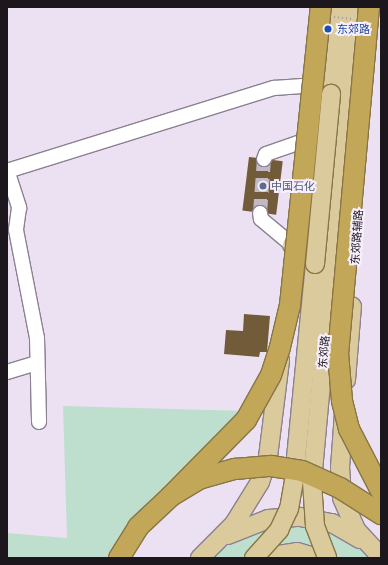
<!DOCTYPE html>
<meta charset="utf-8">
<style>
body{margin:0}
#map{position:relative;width:388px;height:565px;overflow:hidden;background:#ece1f2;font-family:"Libre Baskerville","Noto Sans SC",serif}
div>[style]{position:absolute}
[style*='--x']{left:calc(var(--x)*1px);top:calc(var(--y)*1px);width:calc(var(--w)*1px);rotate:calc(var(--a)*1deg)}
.green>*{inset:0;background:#bfdfce}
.building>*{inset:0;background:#725b39;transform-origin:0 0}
.minor-tunnel>*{height:14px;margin-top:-7px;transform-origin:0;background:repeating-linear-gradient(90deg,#c2b9c7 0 14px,transparent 0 21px)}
.roads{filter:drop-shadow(1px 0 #8b8190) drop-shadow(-1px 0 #8b8190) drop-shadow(0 1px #8b8190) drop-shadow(0 -1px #8b8190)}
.minor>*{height:14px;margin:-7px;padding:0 7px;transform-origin:7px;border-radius:7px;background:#fff}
.major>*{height:18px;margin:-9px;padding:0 9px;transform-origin:9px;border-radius:9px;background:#dbca9b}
.path-bridge>*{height:2px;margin-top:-1px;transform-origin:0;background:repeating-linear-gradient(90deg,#9f96a3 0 1px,transparent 0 4px)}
.bridges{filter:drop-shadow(1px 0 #887544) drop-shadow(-1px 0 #887544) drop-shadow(0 1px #887544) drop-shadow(0 -1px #887544)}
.major-bridge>*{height:18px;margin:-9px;padding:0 9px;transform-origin:9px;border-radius:9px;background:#dbca9b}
.highway-bridge>*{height:20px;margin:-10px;padding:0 10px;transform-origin:10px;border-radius:10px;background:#c3a759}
.dots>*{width:11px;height:11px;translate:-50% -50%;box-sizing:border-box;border:2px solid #f8effd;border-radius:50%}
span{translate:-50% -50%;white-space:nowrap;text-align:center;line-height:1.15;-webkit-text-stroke:4px #f8effd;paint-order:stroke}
.transit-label{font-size:11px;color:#164399}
.left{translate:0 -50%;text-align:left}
.service-label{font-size:11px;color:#4e5e75}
.street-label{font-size:11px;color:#1b171d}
.frame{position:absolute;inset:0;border:8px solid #1b171d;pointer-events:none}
</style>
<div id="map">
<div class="green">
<div style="clip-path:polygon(63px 406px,246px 411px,118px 558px,7px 558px,7px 533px,67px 538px)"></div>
<div style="clip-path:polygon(303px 522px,351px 539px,373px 558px,210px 558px,252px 529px)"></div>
</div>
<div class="building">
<div style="left:249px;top:157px;width:34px;height:54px;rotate:7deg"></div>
<div style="clip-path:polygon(244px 314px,270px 316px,267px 352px,260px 352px,259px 357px,224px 354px,226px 330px,243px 331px)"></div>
</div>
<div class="minor-tunnel">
<div style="--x:260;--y:213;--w:54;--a:-85.8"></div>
</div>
<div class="roads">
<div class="minor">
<div style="--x:264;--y:159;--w:5;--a:-68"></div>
<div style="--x:266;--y:154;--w:37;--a:-19"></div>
<div style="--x:7;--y:170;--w:40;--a:72"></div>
<div style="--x:19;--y:208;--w:22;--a:98"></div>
<div style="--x:16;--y:230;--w:110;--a:79"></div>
<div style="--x:37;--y:338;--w:84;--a:88.6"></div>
<div style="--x:7;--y:171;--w:280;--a:-17.3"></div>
<div style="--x:274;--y:88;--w:32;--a:-4"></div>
<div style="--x:260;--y:213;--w:6;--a:81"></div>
<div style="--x:261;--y:219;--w:40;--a:40"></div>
<div style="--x:7;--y:372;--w:31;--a:-17"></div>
</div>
<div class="major">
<div style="--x:307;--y:133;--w:46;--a:-58.4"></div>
<div style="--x:331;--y:94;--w:87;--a:-84.7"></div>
<div style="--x:292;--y:245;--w:30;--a:40"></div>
<div style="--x:315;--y:264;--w:217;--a:95.6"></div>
<div style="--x:346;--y:380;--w:74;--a:-85.4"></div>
<div style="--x:344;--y:413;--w:54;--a:94.2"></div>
<div style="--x:340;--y:467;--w:31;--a:86"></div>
<div style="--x:342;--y:498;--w:36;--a:66"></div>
<div style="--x:357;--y:531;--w:35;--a:47"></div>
<div style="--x:312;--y:482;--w:477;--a:-84.8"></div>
<div style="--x:228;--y:535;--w:43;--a:-21.8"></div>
<div style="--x:268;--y:519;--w:32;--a:-4"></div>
<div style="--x:300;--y:517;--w:33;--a:11"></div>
<div style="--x:332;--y:523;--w:32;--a:30"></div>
<div style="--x:200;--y:558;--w:48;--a:-45"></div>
<div style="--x:234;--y:524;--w:49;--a:-58.2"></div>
<div style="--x:260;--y:482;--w:26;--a:-72"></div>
<div style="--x:268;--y:457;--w:98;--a:-82.9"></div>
<div style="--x:259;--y:558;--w:38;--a:-9"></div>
<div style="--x:297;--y:552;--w:22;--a:16"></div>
</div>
</div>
<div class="path-bridge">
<div style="--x:334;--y:17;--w:19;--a:6"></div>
</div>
<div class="bridges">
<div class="major-bridge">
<div style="--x:315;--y:264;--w:171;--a:-84.6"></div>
<div style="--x:312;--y:482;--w:44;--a:86.1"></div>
<div style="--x:315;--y:526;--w:34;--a:69"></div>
<div style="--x:254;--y:558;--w:38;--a:-48"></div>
<div style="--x:279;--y:530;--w:23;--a:-65"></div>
<div style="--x:289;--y:509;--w:29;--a:-80"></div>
</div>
<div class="highway-bridge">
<div style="--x:369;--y:7;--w:347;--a:95.1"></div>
<div style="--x:338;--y:353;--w:48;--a:85.2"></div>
<div style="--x:342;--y:401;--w:29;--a:76"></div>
<div style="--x:349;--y:429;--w:70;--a:62.7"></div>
<div style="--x:171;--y:496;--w:107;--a:-45.4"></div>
<div style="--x:246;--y:420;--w:51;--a:-60.9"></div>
<div style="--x:271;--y:375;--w:29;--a:-72"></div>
<div style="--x:280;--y:347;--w:43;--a:-76.6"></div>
<div style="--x:290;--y:305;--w:300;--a:-84.1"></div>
<div style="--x:119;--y:558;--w:36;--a:-58"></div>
<div style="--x:138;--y:527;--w:45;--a:-43.2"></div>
<div style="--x:171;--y:496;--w:33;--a:-31"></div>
<div style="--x:199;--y:479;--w:37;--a:-16"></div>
<div style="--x:235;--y:469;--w:36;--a:-5"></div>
<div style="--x:271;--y:466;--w:31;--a:9"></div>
<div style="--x:302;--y:471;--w:42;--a:24.1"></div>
<div style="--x:340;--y:488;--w:49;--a:32.4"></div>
</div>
</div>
<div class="dots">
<div style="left:328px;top:29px;background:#1a4fb4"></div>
<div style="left:263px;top:186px;background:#5c6f8a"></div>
</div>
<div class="transit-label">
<span class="left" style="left:337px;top:29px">东郊路</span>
</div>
<div class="service-label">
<span class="left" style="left:271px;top:186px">中国石化</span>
</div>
<div class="street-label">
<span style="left:357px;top:237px;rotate:-86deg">东郊路辅路</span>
<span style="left:324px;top:352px;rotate:-85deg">东郊路</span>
</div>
<div class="frame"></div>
</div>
